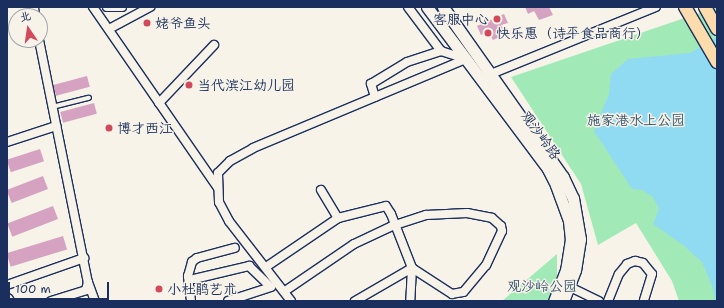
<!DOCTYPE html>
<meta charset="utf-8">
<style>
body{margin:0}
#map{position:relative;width:724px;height:308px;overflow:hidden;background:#f7f3e8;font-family:"Shantell Sans","LXGW WenKai TC",sans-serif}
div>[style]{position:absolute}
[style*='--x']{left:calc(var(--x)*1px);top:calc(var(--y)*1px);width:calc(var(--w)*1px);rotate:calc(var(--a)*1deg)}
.green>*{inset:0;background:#a1eab8}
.water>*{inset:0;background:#90daf2}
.building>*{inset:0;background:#d5a3c1;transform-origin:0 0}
.roads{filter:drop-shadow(1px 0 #1b2f5e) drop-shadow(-1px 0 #1b2f5e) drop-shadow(0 1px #1b2f5e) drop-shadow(0 -1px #1b2f5e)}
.lane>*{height:4px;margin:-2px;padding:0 2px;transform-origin:2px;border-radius:2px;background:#f7f3e8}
.street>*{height:8px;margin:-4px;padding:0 4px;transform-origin:4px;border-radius:4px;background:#f7f3e8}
.secondary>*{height:11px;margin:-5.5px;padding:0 5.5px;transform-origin:5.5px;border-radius:5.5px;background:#f7f3e8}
.primary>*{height:12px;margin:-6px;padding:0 6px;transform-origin:6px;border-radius:6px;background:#fcdcac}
.dots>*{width:11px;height:11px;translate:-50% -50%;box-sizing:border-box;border:2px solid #f7f3e8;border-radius:50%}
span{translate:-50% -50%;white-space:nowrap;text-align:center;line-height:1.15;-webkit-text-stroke:3px #f7f3e8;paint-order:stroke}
.poi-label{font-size:14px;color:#1b2f5e}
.right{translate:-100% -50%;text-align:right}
.left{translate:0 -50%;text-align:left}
.park-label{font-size:14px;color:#365470}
.street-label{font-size:14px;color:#1b2f5e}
.frame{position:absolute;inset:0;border:8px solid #1b2f5e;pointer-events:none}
.north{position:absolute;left:8px;top:8px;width:40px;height:40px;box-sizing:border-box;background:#f7f3e8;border:1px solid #9fa5b1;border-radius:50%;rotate:347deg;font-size:11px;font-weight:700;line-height:16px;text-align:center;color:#1b2f5e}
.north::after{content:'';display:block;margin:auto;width:14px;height:18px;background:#d1495b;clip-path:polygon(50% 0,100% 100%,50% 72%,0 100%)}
.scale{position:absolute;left:8px;top:282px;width:101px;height:18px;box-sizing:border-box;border:2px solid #1b2f5e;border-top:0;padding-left:5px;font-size:12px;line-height:14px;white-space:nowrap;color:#1b2f5e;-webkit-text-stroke:3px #f7f3e8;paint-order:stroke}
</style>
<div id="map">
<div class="green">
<div style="clip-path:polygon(717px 7px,717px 301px,679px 301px,672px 281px,636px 223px,598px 245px,581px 184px,511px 77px)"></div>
<div style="clip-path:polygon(557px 254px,557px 297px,554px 301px,502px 301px)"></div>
</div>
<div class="water">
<div style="clip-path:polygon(717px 37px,717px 301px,715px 301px,713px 288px,702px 262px,683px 245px,653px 224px,659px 209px,653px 197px,642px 190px,632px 189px,594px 131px,609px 94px,611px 74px,628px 59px,690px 53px)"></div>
</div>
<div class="building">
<div style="clip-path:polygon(525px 7px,549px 7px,553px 15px,539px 20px,534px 11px,528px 14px)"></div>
<div style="clip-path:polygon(504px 14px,508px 23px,501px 25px,506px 34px,493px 40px,488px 32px,481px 35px,477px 26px)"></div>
<div style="left:87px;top:76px;width:11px;height:35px;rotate:75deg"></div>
<div style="left:94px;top:103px;width:11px;height:35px;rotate:75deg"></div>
<div style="left:40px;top:149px;width:13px;height:35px;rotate:72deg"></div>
<div style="left:43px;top:176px;width:14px;height:39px;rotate:69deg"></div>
<div style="left:53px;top:206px;width:14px;height:49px;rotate:69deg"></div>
<div style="left:63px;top:236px;width:14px;height:59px;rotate:73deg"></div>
</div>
<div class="roads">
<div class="lane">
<div style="--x:52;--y:107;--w:38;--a:-14"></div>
</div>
<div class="street">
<div style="--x:34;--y:7;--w:9;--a:84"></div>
<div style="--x:93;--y:7;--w:220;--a:55.4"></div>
<div style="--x:107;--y:7;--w:15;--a:0"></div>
<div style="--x:408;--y:7;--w:55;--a:53.1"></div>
<div style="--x:441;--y:51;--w:26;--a:18"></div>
<div style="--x:109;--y:29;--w:47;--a:-28.2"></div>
<div style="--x:39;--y:40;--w:247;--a:78.6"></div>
<div style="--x:88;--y:282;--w:20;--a:70"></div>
<div style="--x:486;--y:76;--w:183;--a:-22.1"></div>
<div style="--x:375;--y:97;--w:14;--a:-107"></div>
<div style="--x:371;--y:84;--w:42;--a:-31.4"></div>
<div style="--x:407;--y:62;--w:36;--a:-18"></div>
<div style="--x:159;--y:103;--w:80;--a:-46.5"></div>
<div style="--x:7;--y:142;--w:52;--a:-18.1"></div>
<div style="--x:321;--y:190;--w:33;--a:59"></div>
<div style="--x:266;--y:267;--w:87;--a:-34.2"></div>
<div style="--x:338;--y:218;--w:49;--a:-14"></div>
<div style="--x:386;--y:206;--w:9;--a:58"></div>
<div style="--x:391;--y:214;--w:58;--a:68.7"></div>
<div style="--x:412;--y:268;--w:33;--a:93"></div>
<div style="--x:194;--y:279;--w:57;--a:-13.3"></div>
<div style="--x:249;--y:266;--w:30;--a:44"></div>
<div style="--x:271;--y:287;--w:45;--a:162"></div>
<div style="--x:7;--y:285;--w:82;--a:-19.3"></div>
<div style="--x:570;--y:287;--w:32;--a:26"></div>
<div style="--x:285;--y:291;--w:83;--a:-34.3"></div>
<div style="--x:354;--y:244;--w:42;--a:-25.3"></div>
<div style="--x:392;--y:226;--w:36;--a:-18"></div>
<div style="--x:426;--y:215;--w:41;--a:-2.8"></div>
<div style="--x:467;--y:213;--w:25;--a:11"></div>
<div style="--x:492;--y:218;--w:12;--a:42"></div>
<div style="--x:501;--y:226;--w:5;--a:79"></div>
<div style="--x:502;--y:231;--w:38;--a:115"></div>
<div style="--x:486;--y:265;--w:35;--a:130"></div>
<div style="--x:463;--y:292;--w:11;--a:170"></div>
<div style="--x:452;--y:294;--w:48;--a:-147"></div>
<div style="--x:412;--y:268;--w:66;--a:149.9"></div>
<div style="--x:51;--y:301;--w:37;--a:-17"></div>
<div style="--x:86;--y:290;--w:8;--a:-76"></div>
<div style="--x:191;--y:301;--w:25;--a:-97"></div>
<div style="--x:188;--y:276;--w:15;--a:-74"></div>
<div style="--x:192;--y:262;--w:6;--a:-39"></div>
<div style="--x:197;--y:258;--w:39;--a:-15"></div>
<div style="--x:291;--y:301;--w:101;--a:-127.8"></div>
<div style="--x:229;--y:221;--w:21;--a:-118"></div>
<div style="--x:219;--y:202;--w:29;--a:-92"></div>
<div style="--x:218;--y:173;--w:17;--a:-45"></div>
<div style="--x:230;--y:161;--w:26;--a:-29"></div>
<div style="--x:253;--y:148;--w:231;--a:-22.7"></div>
<div style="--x:608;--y:301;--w:29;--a:-68"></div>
<div style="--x:619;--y:274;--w:13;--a:-51"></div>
<div style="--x:627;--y:264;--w:9;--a:-21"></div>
<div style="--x:635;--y:261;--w:8;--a:14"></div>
<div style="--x:643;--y:263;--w:14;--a:51"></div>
<div style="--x:652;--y:274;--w:28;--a:107"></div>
</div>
<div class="secondary">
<div style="--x:427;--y:7;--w:202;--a:53.2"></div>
<div style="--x:548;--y:169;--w:18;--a:63"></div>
<div style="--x:556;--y:185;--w:38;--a:70"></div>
<div style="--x:569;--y:221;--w:18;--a:84"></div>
<div style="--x:571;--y:239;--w:31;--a:99"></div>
<div style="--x:566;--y:270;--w:33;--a:111"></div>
<div style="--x:443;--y:7;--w:208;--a:54.8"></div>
<div style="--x:563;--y:177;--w:23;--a:65"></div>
<div style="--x:573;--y:198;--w:42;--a:80.3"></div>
<div style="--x:580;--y:239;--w:31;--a:99"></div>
<div style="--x:575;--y:270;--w:33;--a:111"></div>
<div style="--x:7;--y:299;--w:2;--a:63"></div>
</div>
<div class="primary">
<div style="--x:685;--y:7;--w:64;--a:59.8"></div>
<div style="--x:705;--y:7;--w:25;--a:61"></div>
</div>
</div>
<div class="dots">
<div style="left:497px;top:19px;background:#d1495b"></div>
<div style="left:147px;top:23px;background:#d1495b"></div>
<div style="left:488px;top:33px;background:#d1495b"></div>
<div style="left:189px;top:85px;background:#d1495b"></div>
<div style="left:109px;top:128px;background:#d1495b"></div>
<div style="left:159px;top:289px;background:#d1495b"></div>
</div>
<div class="poi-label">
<span class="right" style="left:489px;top:19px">客服中心</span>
<span class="left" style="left:155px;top:23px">姥爷鱼头</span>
<span class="left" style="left:496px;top:33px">快乐惠（诗平食品商行）</span>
<span class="left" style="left:197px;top:85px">当代滨江幼儿园</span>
<span class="left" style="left:117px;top:128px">博才西江</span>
<span class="left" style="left:167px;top:289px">小杜鹃艺术</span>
</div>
<div class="park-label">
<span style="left:636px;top:120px">施家港水上公园</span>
<span style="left:542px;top:286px">观沙岭公园</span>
</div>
<div class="street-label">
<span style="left:541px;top:135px;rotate:54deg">观沙岭路</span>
</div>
<div class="frame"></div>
<div class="north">北</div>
<div class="scale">100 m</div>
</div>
